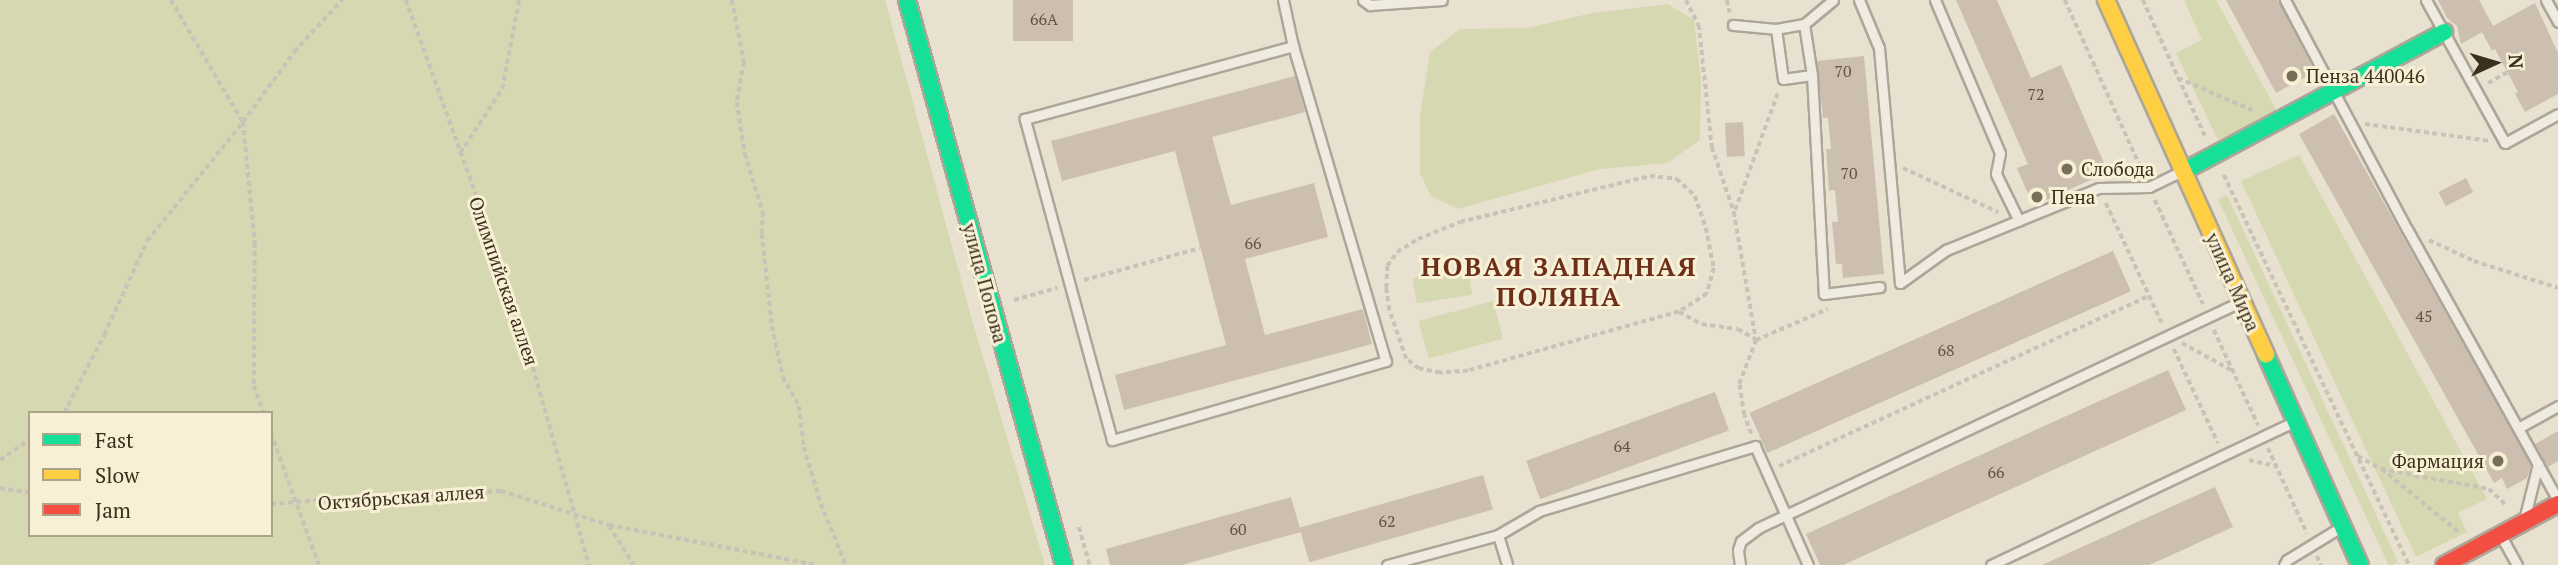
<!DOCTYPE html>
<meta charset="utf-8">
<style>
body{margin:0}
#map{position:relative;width:2558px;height:565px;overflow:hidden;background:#e8e1d0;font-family:"PT Serif",serif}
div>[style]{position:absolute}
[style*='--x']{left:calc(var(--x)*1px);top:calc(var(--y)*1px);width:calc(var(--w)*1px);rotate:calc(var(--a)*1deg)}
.green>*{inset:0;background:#d6d8b1;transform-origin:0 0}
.building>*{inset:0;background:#ccbfb0;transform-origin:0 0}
.path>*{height:3.5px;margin-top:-1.75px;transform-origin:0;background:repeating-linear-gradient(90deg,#c8c2b7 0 5px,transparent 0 8.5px)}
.roads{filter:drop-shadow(2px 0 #ada698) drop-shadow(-2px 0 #ada698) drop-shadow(0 2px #ada698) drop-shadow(0 -2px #ada698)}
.lane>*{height:9px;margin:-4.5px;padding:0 4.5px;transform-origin:4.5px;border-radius:4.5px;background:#efebe1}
.fast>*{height:16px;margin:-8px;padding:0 8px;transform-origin:8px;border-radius:8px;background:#16e098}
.slow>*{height:16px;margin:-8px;padding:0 8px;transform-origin:8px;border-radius:8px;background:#ffcf43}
.jam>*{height:16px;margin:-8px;padding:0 8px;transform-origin:8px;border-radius:8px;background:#f24e42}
.dots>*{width:19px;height:19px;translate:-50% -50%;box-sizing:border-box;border:4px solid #f8f0d5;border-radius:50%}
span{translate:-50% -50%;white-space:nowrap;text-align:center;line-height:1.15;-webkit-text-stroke:6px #f8f0d5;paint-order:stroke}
.number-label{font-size:16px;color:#615342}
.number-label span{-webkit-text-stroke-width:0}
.poi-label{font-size:19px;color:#3d2f1e}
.left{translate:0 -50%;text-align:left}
.right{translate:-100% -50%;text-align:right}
.street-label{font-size:19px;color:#3d2f1e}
.district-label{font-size:26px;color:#6d2f1a;font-weight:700;letter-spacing:2px}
.legend{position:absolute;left:28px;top:411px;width:245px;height:126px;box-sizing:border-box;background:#f8f0d5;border:2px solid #ada38c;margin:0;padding:9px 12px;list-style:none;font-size:21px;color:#3d2f1e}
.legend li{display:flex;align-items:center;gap:14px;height:35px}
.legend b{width:35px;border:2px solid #ada38c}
.north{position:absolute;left:2460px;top:28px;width:70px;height:70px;-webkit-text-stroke:5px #f8f0d5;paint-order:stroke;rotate:86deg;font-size:19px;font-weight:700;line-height:28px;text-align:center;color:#3d2f1e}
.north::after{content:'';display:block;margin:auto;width:24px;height:32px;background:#3d2f1e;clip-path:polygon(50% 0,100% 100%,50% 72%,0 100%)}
</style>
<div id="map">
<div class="green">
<div style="clip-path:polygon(evenodd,0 0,885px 0,972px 320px,1045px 565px,0 565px,0 0,30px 413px,271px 413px,271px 535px,30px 535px,30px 413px)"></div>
<div style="clip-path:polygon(2184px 0,2216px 0,2277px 111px,2218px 140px,2176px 53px,2202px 40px)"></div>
<div style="clip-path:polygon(1668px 4px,1694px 20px,1701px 79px,1700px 140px,1667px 163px,1600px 169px,1458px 209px,1431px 196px,1420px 173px,1420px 116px,1430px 52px,1460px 29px,1527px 28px,1592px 13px)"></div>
<div style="clip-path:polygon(2299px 155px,2487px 499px,2458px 513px,2467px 532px,2416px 557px,2241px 181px)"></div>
<div style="left:2227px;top:195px;width:405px;height:10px;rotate:65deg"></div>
<div style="left:1468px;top:269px;width:26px;height:56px;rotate:81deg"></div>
<div style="left:1493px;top:301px;width:39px;height:77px;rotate:75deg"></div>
</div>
<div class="building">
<div style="left:1013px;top:0;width:60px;height:41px"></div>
<div style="clip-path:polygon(1956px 0,1997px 0,2031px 78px,2061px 65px,2108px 172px,2033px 206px,2017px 168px,2028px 164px)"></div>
<div style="clip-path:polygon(2226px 0,2278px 0,2315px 72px,2276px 93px)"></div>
<div style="clip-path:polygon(2438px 0,2479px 0,2493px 26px,2461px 44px,2457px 26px,2447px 18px)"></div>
<div style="clip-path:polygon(2535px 3px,2558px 53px,2558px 94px,2525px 112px,2515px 94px,2518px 92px,2495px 49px,2492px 51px,2482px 32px)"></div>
<div style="clip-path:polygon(1864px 56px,1884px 274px,1843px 278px,1842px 264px,1836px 264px,1832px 222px,1838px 222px,1835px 190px,1829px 191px,1826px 149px,1831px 149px,1828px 118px,1823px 118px,1817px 61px)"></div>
<div style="clip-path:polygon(1295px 76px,1305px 112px,1212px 137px,1231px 205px,1314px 183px,1328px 237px,1245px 259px,1265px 335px,1363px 309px,1372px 344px,1124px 410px,1115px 375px,1226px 345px,1175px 151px,1062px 181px,1051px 141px)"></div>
<div style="clip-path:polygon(2334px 114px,2531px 465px,2527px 478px,2507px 489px,2502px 478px,2494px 483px,2299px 134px)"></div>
<div style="left:1743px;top:122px;width:34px;height:18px;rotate:87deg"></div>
<div style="left:2466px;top:178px;width:16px;height:31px;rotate:63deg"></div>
<div style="left:2113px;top:251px;width:44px;height:398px;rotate:66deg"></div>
<div style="clip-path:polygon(2168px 370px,2186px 410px,1843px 565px,1820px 565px,1806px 534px)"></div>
<div style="left:1715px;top:392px;width:41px;height:201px;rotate:70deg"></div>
<div style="clip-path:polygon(2558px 431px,2558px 461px,2548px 467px,2535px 444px)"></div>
<div style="left:1483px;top:475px;width:36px;height:191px;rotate:74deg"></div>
<div style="clip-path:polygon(2215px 487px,2233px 527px,2165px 558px,2149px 565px,2042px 565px)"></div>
<div style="clip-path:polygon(1291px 497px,1301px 532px,1182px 565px,1110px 565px,1106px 549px)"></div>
</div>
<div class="path">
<div style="--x:171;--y:0;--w:142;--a:59.5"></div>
<div style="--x:243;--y:122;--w:122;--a:84.3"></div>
<div style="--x:255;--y:243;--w:143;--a:90.4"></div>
<div style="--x:254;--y:386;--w:29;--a:70"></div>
<div style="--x:406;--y:0;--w:313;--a:70.2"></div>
<div style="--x:512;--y:294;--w:282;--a:74.1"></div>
<div style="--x:732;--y:0;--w:63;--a:79"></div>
<div style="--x:744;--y:62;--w:41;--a:99.9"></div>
<div style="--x:737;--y:102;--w:53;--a:81.3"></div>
<div style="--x:745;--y:154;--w:61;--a:72.8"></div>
<div style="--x:763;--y:212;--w:22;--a:93"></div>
<div style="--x:762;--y:234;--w:93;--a:83.8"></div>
<div style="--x:772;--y:326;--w:52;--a:77.8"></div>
<div style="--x:783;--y:377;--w:33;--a:61"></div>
<div style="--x:799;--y:406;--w:41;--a:83"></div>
<div style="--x:804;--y:447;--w:59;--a:73.4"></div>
<div style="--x:821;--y:504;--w:66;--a:67.7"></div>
<div style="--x:1686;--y:0;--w:28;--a:63"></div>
<div style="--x:1699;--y:25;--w:123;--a:83.9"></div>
<div style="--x:1712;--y:147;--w:69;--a:71.3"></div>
<div style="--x:1734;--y:212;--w:130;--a:80.2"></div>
<div style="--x:1727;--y:0;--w:13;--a:77"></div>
<div style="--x:2065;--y:0;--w:190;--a:65.7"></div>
<div style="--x:2143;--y:0;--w:149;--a:65.5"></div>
<div style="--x:2178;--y:78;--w:81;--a:23.4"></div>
<div style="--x:2488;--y:83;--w:23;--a:-29"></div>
<div style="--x:2365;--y:124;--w:126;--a:7.7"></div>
<div style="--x:460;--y:153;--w:77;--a:-56.7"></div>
<div style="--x:502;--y:89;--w:91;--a:-79.2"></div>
<div style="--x:1903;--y:168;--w:105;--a:24.9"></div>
<div style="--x:2224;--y:175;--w:432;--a:64.6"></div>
<div style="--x:1650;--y:176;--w:27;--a:6"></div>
<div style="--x:1677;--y:179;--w:25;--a:43"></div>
<div style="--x:1695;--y:196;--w:34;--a:71"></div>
<div style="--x:1706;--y:228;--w:41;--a:78.7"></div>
<div style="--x:1714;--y:268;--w:27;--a:105"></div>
<div style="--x:1707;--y:294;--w:33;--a:147"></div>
<div style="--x:1679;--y:312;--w:219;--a:164.4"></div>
<div style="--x:1468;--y:371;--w:28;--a:176"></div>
<div style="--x:1440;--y:373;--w:21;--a:-169"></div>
<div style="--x:1419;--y:369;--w:16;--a:-142"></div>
<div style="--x:1406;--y:359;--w:52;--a:-109.1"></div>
<div style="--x:1389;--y:310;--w:22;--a:-98"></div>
<div style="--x:1386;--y:288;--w:22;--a:-87"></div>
<div style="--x:1387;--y:266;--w:17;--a:-54"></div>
<div style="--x:1397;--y:252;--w:25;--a:-32"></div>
<div style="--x:1418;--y:239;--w:45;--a:-22"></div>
<div style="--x:1460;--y:222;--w:195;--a:-13.6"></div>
<div style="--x:2155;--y:200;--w:115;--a:65.2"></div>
<div style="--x:2106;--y:203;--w:132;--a:65"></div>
<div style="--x:1735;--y:210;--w:126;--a:-70"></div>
<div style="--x:2429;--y:240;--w:50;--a:25"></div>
<div style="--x:2474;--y:261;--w:88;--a:17.8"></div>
<div style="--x:1084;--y:280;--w:120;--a:-15.4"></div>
<div style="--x:1014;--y:300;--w:45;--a:-15.6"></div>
<div style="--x:1679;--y:312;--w:26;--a:28"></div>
<div style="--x:1702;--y:324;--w:36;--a:8"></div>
<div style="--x:1738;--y:329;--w:20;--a:30"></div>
<div style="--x:2214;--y:330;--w:105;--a:65.1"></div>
<div style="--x:2182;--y:343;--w:56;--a:28.9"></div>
<div style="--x:2174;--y:349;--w:104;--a:64.9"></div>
<div style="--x:64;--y:413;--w:88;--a:-62.9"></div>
<div style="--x:104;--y:335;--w:103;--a:-65.4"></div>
<div style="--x:147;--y:241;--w:153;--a:-51.1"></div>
<div style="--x:243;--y:122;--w:87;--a:-53.9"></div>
<div style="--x:294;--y:52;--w:71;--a:-47.3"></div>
<div style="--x:271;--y:433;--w:140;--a:70"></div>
<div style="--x:1751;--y:434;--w:20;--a:-110"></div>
<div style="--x:1744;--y:415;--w:31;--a:-99"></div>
<div style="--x:1739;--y:384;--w:47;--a:-68.9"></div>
<div style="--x:1756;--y:340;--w:78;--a:-23.3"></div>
<div style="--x:2268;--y:448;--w:94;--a:65.4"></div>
<div style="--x:2358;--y:456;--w:26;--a:29"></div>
<div style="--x:2381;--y:469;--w:110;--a:10.5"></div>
<div style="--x:2489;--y:489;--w:25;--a:43"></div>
<div style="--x:0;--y:460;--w:37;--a:-35"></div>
<div style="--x:2249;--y:460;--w:27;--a:13"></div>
<div style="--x:1779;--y:466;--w:407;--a:-24.7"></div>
<div style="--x:2382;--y:469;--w:101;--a:39.4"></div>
<div style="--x:0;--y:488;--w:30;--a:9"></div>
<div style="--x:271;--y:504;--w:72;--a:-4.8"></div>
<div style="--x:343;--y:498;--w:158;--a:-2.5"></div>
<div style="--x:501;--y:491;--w:113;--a:17.5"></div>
<div style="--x:609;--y:525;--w:211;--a:10.9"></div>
<div style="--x:609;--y:526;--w:46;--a:57.3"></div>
<div style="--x:1079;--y:527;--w:40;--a:74"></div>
<div style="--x:2317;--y:556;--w:10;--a:66"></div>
</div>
<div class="roads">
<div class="lane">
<div style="--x:1283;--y:0;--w:47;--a:77.7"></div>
<div style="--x:1293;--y:46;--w:328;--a:73.6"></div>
<div style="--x:1386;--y:361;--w:285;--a:163.9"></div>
<div style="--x:1112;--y:440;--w:333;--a:-105.2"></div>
<div style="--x:1025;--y:119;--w:278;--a:-15.2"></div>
<div style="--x:1363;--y:0;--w:9;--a:36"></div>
<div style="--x:1370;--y:5;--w:72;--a:-4"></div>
<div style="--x:1833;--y:0;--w:38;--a:140"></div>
<div style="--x:1804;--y:24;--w:52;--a:81.1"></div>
<div style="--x:1812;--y:75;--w:219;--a:86.9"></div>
<div style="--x:1824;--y:294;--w:56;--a:-7.1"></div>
<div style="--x:1859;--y:0;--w:52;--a:67.4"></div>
<div style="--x:1879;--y:48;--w:236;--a:84.9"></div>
<div style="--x:1935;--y:0;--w:166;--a:67"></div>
<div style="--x:2000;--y:153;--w:21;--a:101"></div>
<div style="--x:1996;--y:174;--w:52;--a:63.9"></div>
<div style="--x:2285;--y:0;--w:259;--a:62"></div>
<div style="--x:2407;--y:229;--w:310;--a:60.9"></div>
<div style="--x:2426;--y:0;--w:163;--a:61.1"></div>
<div style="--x:2505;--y:143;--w:60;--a:-28.7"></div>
<div style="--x:2546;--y:0;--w:25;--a:61"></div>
<div style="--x:1804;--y:24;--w:28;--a:170"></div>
<div style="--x:1776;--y:29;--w:50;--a:82"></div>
<div style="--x:1783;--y:79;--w:29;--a:-8"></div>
<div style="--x:1733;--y:25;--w:43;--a:5.3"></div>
<div style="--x:1900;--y:283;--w:57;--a:-35.7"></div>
<div style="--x:1946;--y:250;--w:165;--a:-22.1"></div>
<div style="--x:2099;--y:188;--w:50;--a:-1.1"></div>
<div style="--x:2149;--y:187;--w:34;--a:-26"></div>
<div style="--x:2518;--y:428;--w:46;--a:-28.8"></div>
<div style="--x:2525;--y:516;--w:54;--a:-76"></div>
<div style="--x:1498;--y:535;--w:31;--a:73"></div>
<div style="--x:2501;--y:536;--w:33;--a:61"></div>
<div style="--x:1387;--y:565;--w:115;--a:-15.1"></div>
<div style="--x:1498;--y:535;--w:48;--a:-30.3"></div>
<div style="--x:1539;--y:511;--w:226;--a:-16.7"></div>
<div style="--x:1755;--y:446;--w:130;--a:66"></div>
<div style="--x:1740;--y:565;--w:15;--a:-98"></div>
<div style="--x:1738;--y:550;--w:9;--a:-72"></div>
<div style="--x:1741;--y:541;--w:21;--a:-37"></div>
<div style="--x:1758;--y:528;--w:532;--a:-25.12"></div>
<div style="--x:1991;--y:565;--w:335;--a:-25.3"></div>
<div style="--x:2284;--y:565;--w:6;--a:-59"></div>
<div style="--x:2287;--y:560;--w:63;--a:-31.4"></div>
</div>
<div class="fast">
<div style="--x:907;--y:0;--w:586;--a:74.47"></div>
<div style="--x:2184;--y:171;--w:295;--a:-28.1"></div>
<div style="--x:2266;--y:355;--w:230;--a:65.9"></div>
</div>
<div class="slow">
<div style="--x:2106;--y:0;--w:389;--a:65.7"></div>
</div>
<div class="jam">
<div style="--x:2444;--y:565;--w:129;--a:-28.2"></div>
</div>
</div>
<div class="dots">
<div style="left:2292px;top:76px;background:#796d5c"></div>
<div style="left:2067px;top:169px;background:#796d5c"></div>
<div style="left:2037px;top:197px;background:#796d5c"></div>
<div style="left:2498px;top:461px;background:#796d5c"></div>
</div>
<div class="number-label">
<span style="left:1044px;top:19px">66А</span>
<span style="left:1843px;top:71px">70</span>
<span style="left:2036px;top:94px">72</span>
<span style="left:1849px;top:173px">70</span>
<span style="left:1253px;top:243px">66</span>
<span style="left:2424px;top:316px">45</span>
<span style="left:1946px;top:350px">68</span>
<span style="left:1622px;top:446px">64</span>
<span style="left:1996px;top:472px">66</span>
<span style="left:1387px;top:521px">62</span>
<span style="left:1238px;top:529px">60</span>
</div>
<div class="poi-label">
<span class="left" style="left:2306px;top:76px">Пенза 440046</span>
<span class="left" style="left:2081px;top:169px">Слобода</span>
<span class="left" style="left:2051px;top:197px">Пена</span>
<span class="right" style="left:2484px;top:461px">Фармация</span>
</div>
<div class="street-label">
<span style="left:504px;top:281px;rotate:71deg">Олимпийская аллея</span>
<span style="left:2233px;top:282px;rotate:66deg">улица Мира</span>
<span style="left:985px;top:283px;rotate:75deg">улица Попова</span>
<span style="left:401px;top:497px;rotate:-4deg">Октябрьская аллея</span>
</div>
<div class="district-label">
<span style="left:1559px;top:282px">НОВАЯ ЗАПАДНАЯ<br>ПОЛЯНА</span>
</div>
<ul class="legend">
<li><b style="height:9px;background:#16e098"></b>Fast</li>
<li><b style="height:9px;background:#ffcf43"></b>Slow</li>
<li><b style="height:9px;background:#f24e42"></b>Jam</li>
</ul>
<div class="north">N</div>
</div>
